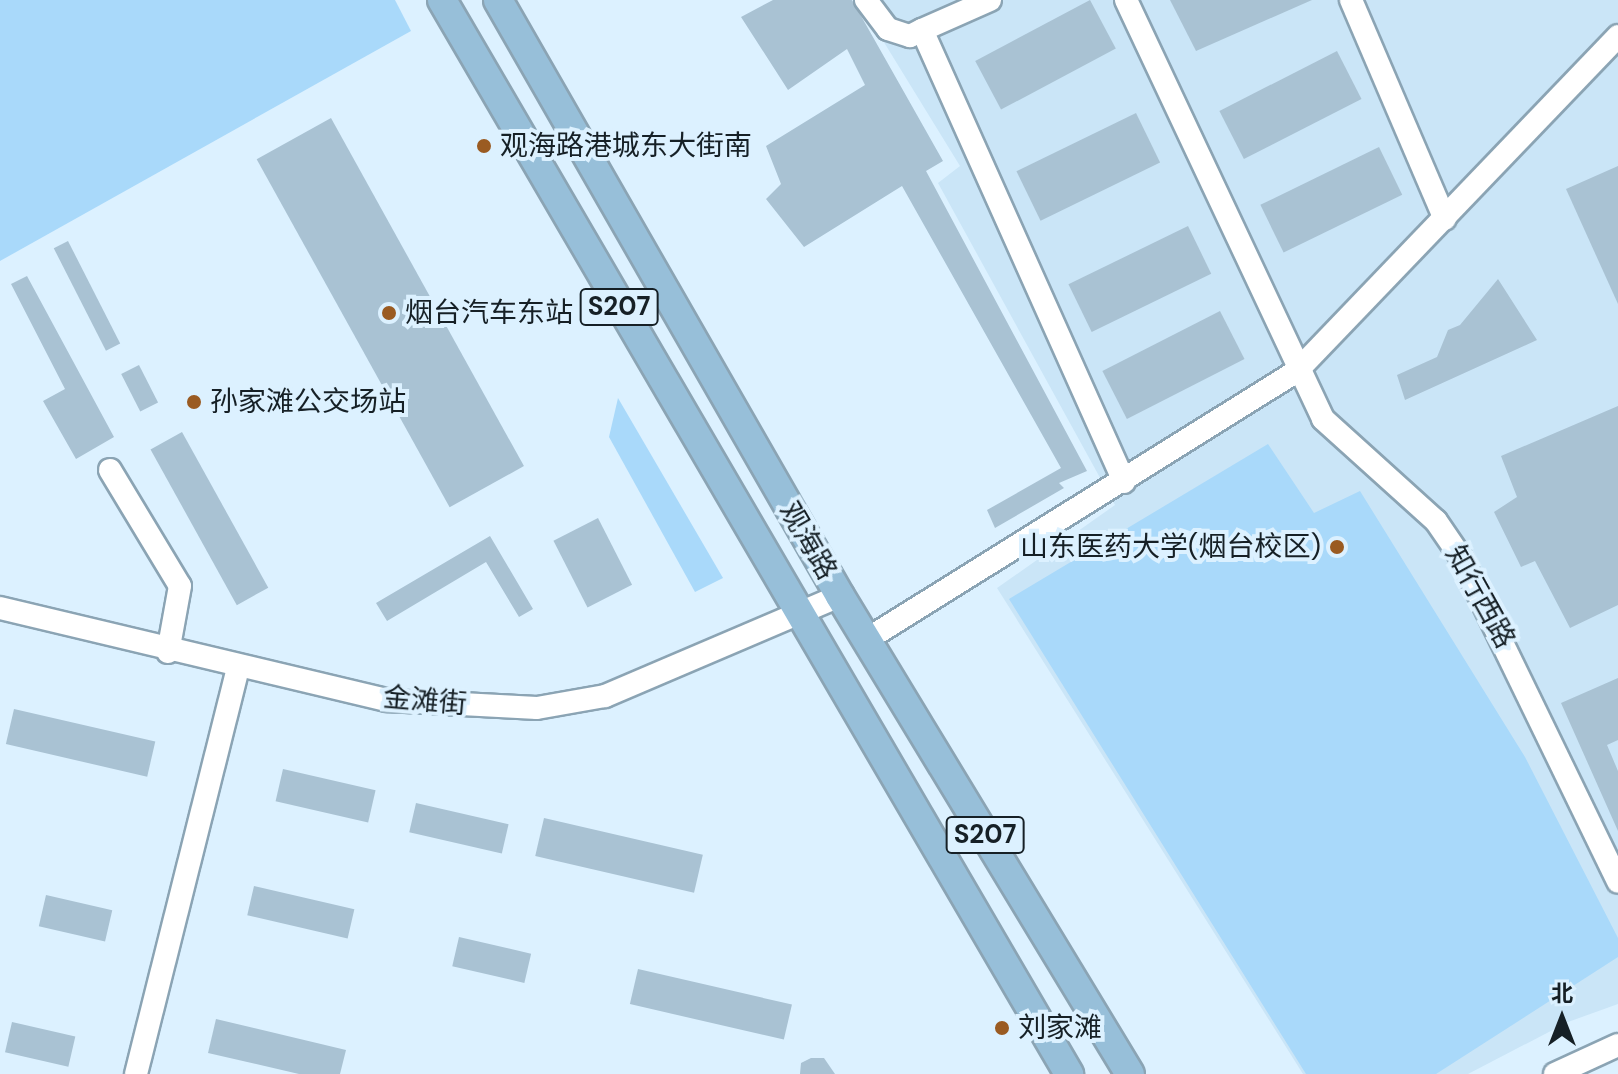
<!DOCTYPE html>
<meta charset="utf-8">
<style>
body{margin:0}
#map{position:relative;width:1618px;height:1074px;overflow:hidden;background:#dcf1ff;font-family:"DM Sans","Noto Sans SC",sans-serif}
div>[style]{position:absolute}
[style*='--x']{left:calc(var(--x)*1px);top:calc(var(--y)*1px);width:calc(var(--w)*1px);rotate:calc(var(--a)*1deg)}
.built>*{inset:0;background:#cae5f7}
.green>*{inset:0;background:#a9d9fa}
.building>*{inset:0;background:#a9c2d3;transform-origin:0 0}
.roads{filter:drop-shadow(2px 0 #8ba4b4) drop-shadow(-2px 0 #8ba4b4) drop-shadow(0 2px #8ba4b4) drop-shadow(0 -2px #8ba4b4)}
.minor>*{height:22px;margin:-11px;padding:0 11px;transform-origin:11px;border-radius:11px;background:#fff}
.major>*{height:28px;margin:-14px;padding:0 14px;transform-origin:14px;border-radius:14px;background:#97bfd9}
.dots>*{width:22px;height:22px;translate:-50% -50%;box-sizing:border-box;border:4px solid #dcf1ff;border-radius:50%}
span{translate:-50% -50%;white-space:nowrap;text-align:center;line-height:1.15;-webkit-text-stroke:8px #dcf1ff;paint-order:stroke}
.shield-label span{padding:2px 6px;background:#dcf1ff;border:2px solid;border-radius:6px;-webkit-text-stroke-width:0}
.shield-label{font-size:26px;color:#162026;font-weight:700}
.poi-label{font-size:28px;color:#162026}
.left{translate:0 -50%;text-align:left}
.right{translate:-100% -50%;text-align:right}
.street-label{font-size:28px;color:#162026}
.north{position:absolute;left:1522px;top:978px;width:80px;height:80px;-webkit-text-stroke:6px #dcf1ff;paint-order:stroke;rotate:0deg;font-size:22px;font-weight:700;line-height:32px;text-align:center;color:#162026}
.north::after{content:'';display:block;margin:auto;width:28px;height:36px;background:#162026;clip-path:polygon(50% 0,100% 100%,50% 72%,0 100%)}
</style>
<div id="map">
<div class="built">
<div style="clip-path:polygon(858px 0,1618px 0,1618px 1004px,1568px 1022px,1468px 1074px,1303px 1074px,997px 588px,1115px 505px,938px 183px,960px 166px)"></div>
</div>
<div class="green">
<div style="clip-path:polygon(0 0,395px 0,411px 31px,0 261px)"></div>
<div style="clip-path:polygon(618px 398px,723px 578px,695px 592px,609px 437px)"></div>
<div style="clip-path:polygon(1268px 444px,1314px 513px,1360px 491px,1525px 757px,1618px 938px,1618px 957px,1436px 1074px,1306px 1074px,1009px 599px)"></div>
</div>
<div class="building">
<div style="clip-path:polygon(773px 0,852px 0,943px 161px,926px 171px,1087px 471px,1059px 483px,1064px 488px,995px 528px,987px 510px,1061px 468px,902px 186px,804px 247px,766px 199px,781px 184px,766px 146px,865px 85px,847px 49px,788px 90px,741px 17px)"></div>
<div style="left:1090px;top:0;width:55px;height:130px;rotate:62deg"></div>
<div style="clip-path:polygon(1170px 0,1312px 0,1196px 51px)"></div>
<div style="left:1337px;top:51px;width:54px;height:132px;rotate:63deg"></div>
<div style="left:1136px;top:113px;width:55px;height:133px;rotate:64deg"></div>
<div style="left:331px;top:118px;width:398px;height:85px;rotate:61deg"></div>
<div style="left:1379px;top:147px;width:53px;height:132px;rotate:64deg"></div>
<div style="clip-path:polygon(1618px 166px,1618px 304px,1566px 189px)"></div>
<div style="left:1188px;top:226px;width:53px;height:133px;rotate:64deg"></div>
<div style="left:68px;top:241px;width:115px;height:16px;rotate:63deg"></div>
<div style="clip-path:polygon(27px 276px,114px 437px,76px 459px,43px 401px,65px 389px,11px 284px)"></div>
<div style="clip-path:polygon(1498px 279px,1537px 340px,1405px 400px,1397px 375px,1437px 357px,1448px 330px,1460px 325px)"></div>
<div style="left:1220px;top:311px;width:54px;height:132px;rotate:63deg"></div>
<div style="left:139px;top:365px;width:42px;height:20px;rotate:63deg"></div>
<div style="clip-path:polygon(1618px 406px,1618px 605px,1570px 628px,1535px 561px,1521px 567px,1494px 512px,1517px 497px,1501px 456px)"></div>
<div style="left:182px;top:432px;width:178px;height:36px;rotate:61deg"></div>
<div style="left:598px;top:518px;width:75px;height:50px;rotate:63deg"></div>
<div style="clip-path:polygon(490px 536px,533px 609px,519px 617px,486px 562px,387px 621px,376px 603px)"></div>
<div style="clip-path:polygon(1618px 678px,1618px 740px,1607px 745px,1618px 771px,1618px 831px,1561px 703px)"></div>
<div style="left:14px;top:709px;width:145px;height:36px;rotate:13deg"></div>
<div style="left:283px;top:769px;width:95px;height:33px;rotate:13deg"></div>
<div style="left:416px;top:803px;width:95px;height:30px;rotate:13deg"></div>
<div style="left:544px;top:818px;width:163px;height:39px;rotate:13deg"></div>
<div style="left:254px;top:886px;width:103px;height:30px;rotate:13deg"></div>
<div style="left:46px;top:895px;width:68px;height:32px;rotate:13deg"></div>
<div style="left:459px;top:937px;width:74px;height:30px;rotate:13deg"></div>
<div style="left:638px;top:969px;width:158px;height:36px;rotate:13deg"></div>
<div style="clip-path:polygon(216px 1019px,346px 1050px,340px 1074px,299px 1074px,208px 1053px)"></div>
<div style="left:12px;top:1022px;width:65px;height:31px;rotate:13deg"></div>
<div style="clip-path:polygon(811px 1058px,824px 1058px,835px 1074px,800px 1074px,801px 1063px)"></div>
</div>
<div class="roads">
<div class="minor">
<div style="--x:866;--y:0;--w:36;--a:53"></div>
<div style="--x:888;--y:29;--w:23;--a:18"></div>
<div style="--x:910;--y:36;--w:13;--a:-27"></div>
<div style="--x:990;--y:0;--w:74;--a:156.2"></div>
<div style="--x:922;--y:30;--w:495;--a:65.9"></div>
<div style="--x:1126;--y:0;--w:463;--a:64.8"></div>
<div style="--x:1323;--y:419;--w:152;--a:42.1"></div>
<div style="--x:1436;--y:521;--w:42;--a:55.6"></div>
<div style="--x:1460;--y:556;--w:362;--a:64.1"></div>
<div style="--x:1351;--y:0;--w:238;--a:66.8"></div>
<div style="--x:110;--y:470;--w:135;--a:58.9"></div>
<div style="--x:180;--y:586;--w:67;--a:100.3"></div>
<div style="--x:0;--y:608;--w:397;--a:13.4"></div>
<div style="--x:386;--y:700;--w:151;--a:3"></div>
<div style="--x:537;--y:708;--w:69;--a:-10"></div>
<div style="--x:605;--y:696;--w:255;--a:-23.1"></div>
<div style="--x:866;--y:640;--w:508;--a:-31.97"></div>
<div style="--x:1297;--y:371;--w:464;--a:-46.2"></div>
<div style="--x:136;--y:1074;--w:419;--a:-75.9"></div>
<div style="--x:1555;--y:1074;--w:69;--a:-24.7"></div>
</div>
<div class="major">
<div style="--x:442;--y:0;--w:1244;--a:59.72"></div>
<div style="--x:498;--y:0;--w:687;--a:60.15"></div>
<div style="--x:840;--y:596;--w:559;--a:58.76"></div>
</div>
</div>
<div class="dots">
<div style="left:484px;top:146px;background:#9a5b22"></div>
<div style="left:389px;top:313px;background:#9a5b22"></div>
<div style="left:194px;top:402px;background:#9a5b22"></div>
<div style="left:1337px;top:547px;background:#9a5b22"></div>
<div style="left:1002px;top:1028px;background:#9a5b22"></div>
</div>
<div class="shield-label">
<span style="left:619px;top:307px">S207</span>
<span style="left:985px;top:835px">S207</span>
</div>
<div class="poi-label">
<span class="left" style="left:500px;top:146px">观海路港城东大街南</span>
<span class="left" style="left:405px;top:313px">烟台汽车东站</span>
<span class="left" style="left:210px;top:402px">孙家滩公交场站</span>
<span class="right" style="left:1321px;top:547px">山东医药大学(烟台校区)</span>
<span class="left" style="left:1018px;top:1028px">刘家滩</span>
</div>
<div class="street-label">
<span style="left:808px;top:541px;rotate:60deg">观海路</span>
<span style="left:1480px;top:597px;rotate:61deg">知行西路</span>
<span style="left:425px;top:701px;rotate:5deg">金滩街</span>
</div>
<div class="north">北</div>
</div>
